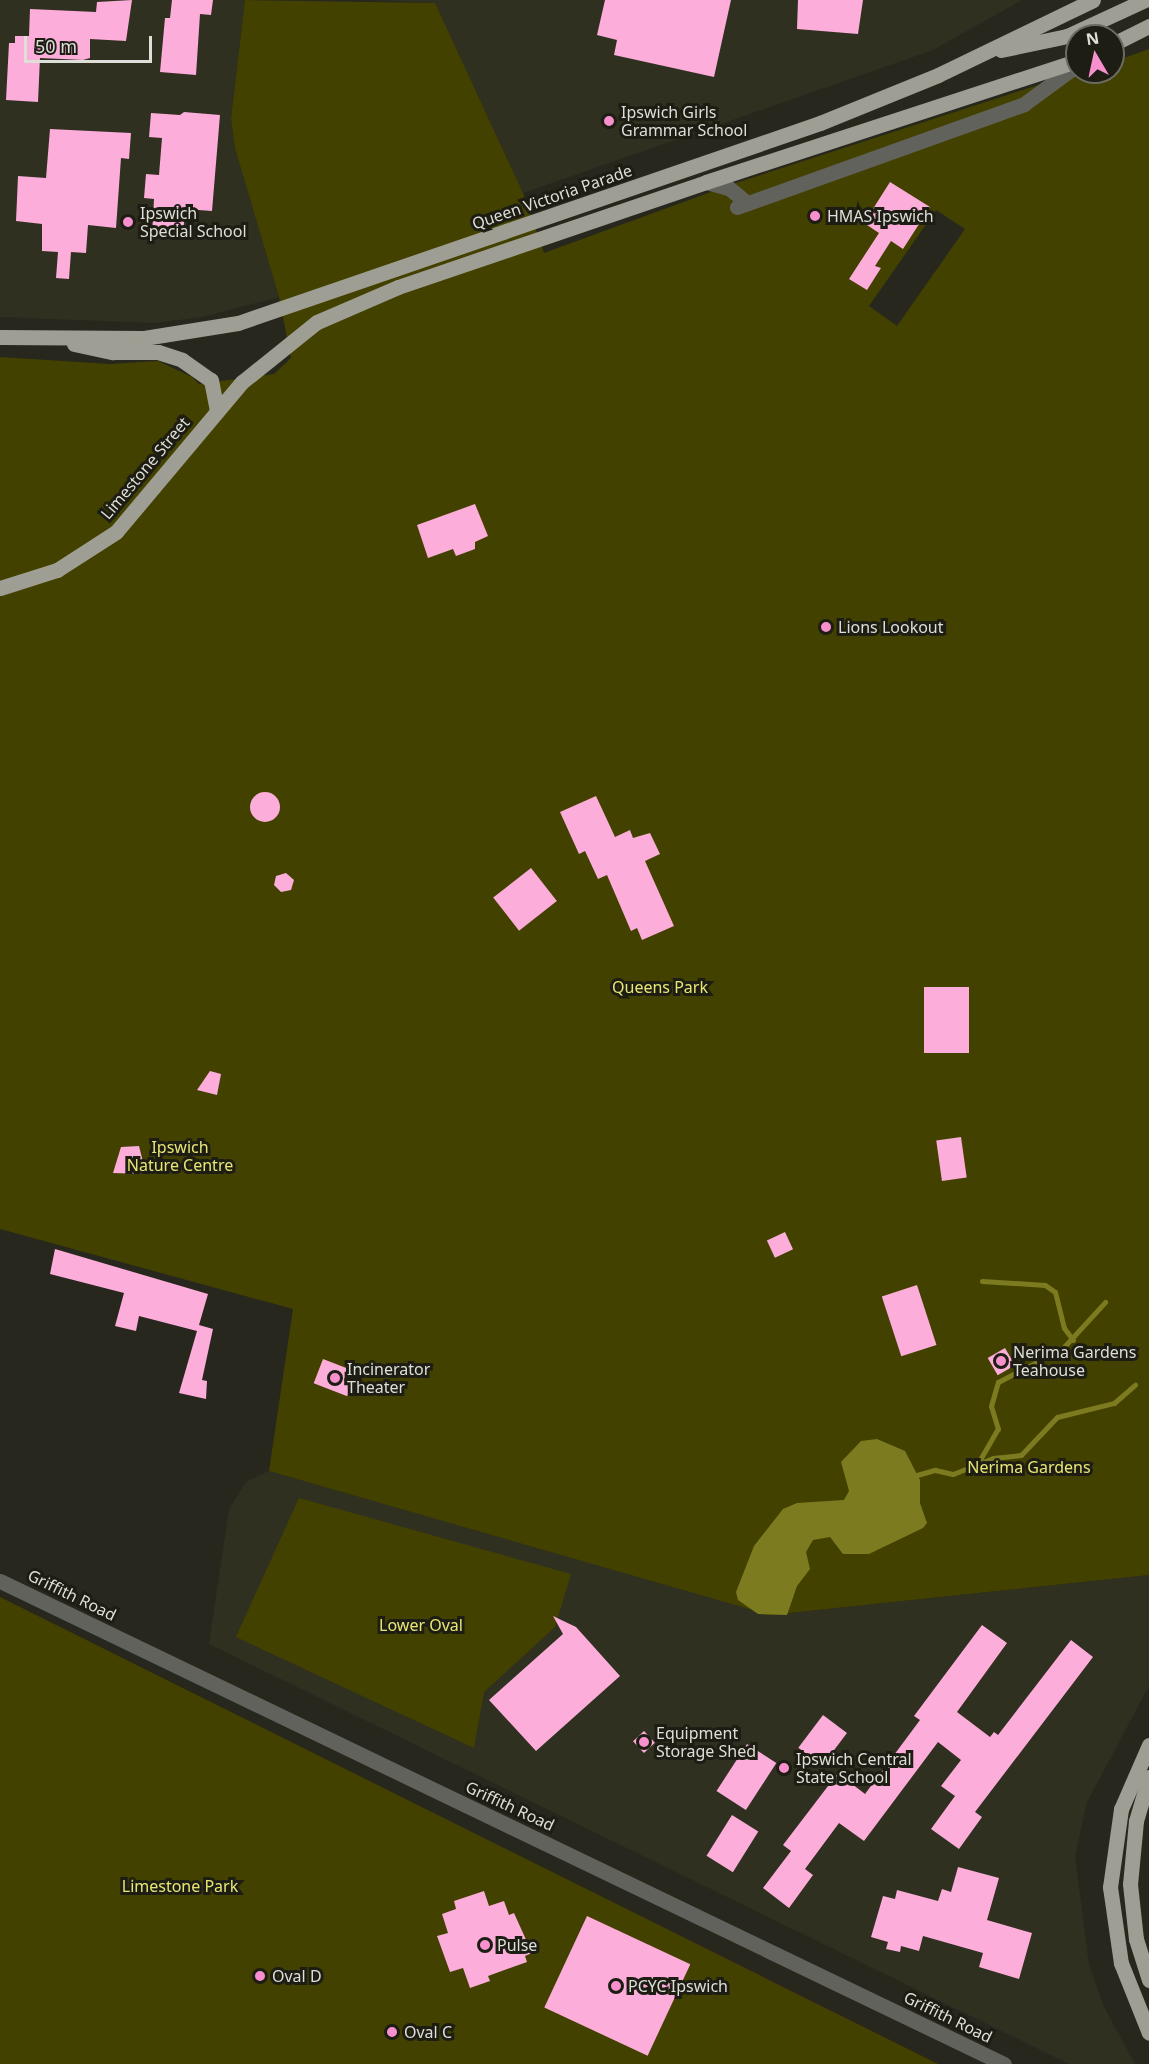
<!DOCTYPE html>
<style>
body{margin:0}
#map{position:relative;width:1149px;height:2064px;overflow:hidden;background:#27271d;font-family:"Noto Sans",sans-serif}
div>[style]{position:absolute}
[style*='--x']{left:calc(var(--x)*1px);top:calc(var(--y)*1px);width:calc(var(--w)*1px);rotate:calc(var(--a)*1deg)}
.built>*{inset:0;background:#303020}
.green>*{inset:0;background:#434100}
.water>*{inset:0;background:#7d7b20}
.stream>*{height:5px;margin:-2.5px;padding:0 2.5px;transform-origin:2.5px;border-radius:2.5px;background:#7d7b20}
.building>*{inset:0;background:#fdadda;transform-origin:0 0}
.round{border-radius:50%}
.minor>*{height:15px;margin:-7.5px;padding:0 7.5px;transform-origin:7.5px;border-radius:7.5px;background:#62625d}
.major>*{height:15px;margin:-7.5px;padding:0 7.5px;transform-origin:7.5px;border-radius:7.5px;background:#9e9e94}
.dots>*{width:16px;height:16px;translate:-50% -50%;box-sizing:border-box;border:3px solid #1d1d14;border-radius:50%}
span{translate:-50% -50%;white-space:nowrap;text-align:center;line-height:1.15;-webkit-text-stroke:6px #1d1d14;paint-order:stroke}
.poi-label{font-size:16px;color:#dfdfd9}
.left{translate:0 -50%;text-align:left}
.street-label{font-size:16px;color:#dfdfd9}
.park-label{font-size:16px;color:#e8e672}
.north{position:absolute;left:1065px;top:24px;width:60px;height:60px;box-sizing:border-box;background:#1d1d14;border:2px solid #6b6b63;border-radius:50%;rotate:351deg;font-size:16px;font-weight:700;line-height:24px;text-align:center;color:#dfdfd9}
.north::after{content:'';display:block;margin:auto;width:21px;height:27px;background:#f790cd;clip-path:polygon(50% 0,100% 100%,50% 72%,0 100%)}
.scale{position:absolute;left:24px;top:36px;width:128px;height:27px;box-sizing:border-box;border:3px solid #dfdfd9;border-top:0;padding-left:8px;font-size:18px;line-height:21px;white-space:nowrap;color:#dfdfd9;-webkit-text-stroke:4px #1d1d14;paint-order:stroke}
</style>
<div id="map">
<div class="built">
<div style="clip-path:polygon(0 0,245px 0,231px 119px,235px 148px,279px 297px,202px 317px,155px 323px,0 317px)"></div>
<div style="clip-path:polygon(371px 0,1022px 0,933px 50px,523px 193px,435px 3px)"></div>
<div style="clip-path:polygon(269px 1471px,770px 1615px,1149px 1575px,1149px 1686px,1087px 1802px,1075px 1856px,1089px 1965px,1104px 2007px,1135px 2064px,1069px 2064px,209px 1644px,229px 1509px,246px 1482px)"></div>
</div>
<div class="green">
<div style="clip-path:polygon(evenodd,245px 0,435px 3px,523px 193px,544px 253px,730px 185px,1078px 72px,1113px 72px,1113px 62px,1149px 49px,1149px 1575px,770px 1615px,269px 1471px,293px 1309px,0 1229px,0 357px,110px 364px,158px 361px,192px 377px,199px 384px,274px 374px,291px 358px,279px 297px,235px 148px,231px 119px,245px 0,936px 210px,965px 229px,897px 326px,869px 306px,936px 210px)"></div>
<div style="clip-path:polygon(299px 1498px,571px 1574px,555px 1627px,484px 1692px,474px 1748px,236px 1637px)"></div>
<div style="clip-path:polygon(0 1597px,938px 2064px,0 2064px)"></div>
</div>
<div class="water">
<div style="clip-path:polygon(877px 1439px,905px 1451px,920px 1480px,920px 1503px,927px 1523px,923px 1528px,869px 1554px,843px 1554px,830px 1537px,813px 1540px,806px 1552px,810px 1569px,797px 1586px,787px 1615px,758px 1614px,738px 1600px,736px 1592px,754px 1546px,783px 1509px,797px 1503px,844px 1500px,849px 1491px,841px 1462px,861px 1441px)"></div>
</div>
<div class="stream">
<div style="--x:982;--y:1281;--w:63;--a:3.6"></div>
<div style="--x:1045;--y:1285;--w:12;--a:35"></div>
<div style="--x:1055;--y:1292;--w:37;--a:76"></div>
<div style="--x:1064;--y:1328;--w:15;--a:53"></div>
<div style="--x:978;--y:1463;--w:39;--a:-60"></div>
<div style="--x:998;--y:1429;--w:24;--a:-107"></div>
<div style="--x:991;--y:1406;--w:25;--a:-74"></div>
<div style="--x:998;--y:1382;--w:72;--a:-27.3"></div>
<div style="--x:1062;--y:1349;--w:64;--a:-47.5"></div>
<div style="--x:917;--y:1475;--w:19;--a:-16"></div>
<div style="--x:935;--y:1470;--w:18;--a:13"></div>
<div style="--x:953;--y:1474;--w:43;--a:-21.8"></div>
<div style="--x:993;--y:1458;--w:28;--a:-6"></div>
<div style="--x:1021;--y:1455;--w:52;--a:-46.5"></div>
<div style="--x:1057;--y:1417;--w:59;--a:-13.8"></div>
<div style="--x:1114;--y:1403;--w:28;--a:-41"></div>
</div>
<div class="building">
<div style="clip-path:polygon(132px 0,126px 41px,90px 39px,90px 58px,83px 60px,40px 58px,38px 102px,6px 100px,9px 43px,15px 43px,15px 36px,29px 36px,30px 9px,96px 12px,97px 2px)"></div>
<div style="clip-path:polygon(172px 0,213px 0,211px 15px,200px 14px,196px 75px,160px 72px,165px 18px,170px 18px)"></div>
<div style="clip-path:polygon(605px 0,731px 0,714px 77px,614px 55px,617px 40px,597px 35px)"></div>
<div style="clip-path:polygon(798px 0,863px 0,858px 34px,797px 29px)"></div>
<div style="clip-path:polygon(184px 112px,220px 115px,212px 211px,185px 209px,183px 237px,152px 235px,154px 199px,144px 198px,146px 174px,159px 175px,162px 138px,149px 137px,151px 113px,180px 115px)"></div>
<div style="clip-path:polygon(50px 129px,131px 133px,129px 159px,121px 158px,116px 228px,88px 225px,86px 253px,71px 252px,69px 279px,56px 278px,58px 252px,42px 251px,42px 224px,16px 221px,18px 176px,46px 178px)"></div>
<div style="clip-path:polygon(890px 182px,930px 207px,903px 249px,891px 241px,875px 266px,881px 268px,867px 290px,849px 279px,879px 233px,864px 223px)"></div>
<div style="clip-path:polygon(475px 504px,488px 536px,475px 542px,475px 549px,456px 556px,453px 549px,428px 558px,417px 525px)"></div>
<div class="round" style="left:250px;top:792px;width:30px;height:30px"></div>
<div style="clip-path:polygon(596px 796px,615px 837px,630px 830px,633px 838px,650px 833px,660px 854px,645px 861px,674px 926px,642px 940px,637px 928px,631px 931px,607px 875px,598px 879px,585px 851px,579px 854px,560px 812px)"></div>
<div style="left:531px;top:868px;width:42px;height:48px;rotate:52deg"></div>
<div style="clip-path:polygon(286px 873px,294px 880px,291px 890px,281px 892px,274px 885px,276px 876px)"></div>
<div style="left:924px;top:987px;width:45px;height:66px"></div>
<div style="clip-path:polygon(210px 1071px,221px 1074px,217px 1095px,197px 1090px)"></div>
<div style="left:961px;top:1137px;width:41px;height:25px;rotate:82deg"></div>
<div style="clip-path:polygon(139px 1146px,146px 1174px,113px 1173px,121px 1147px)"></div>
<div style="left:785px;top:1232px;width:19px;height:20px;rotate:65deg"></div>
<div style="clip-path:polygon(55px 1249px,208px 1294px,199px 1325px,213px 1329px,202px 1380px,207px 1381px,206px 1399px,179px 1393px,197px 1331px,139px 1316px,136px 1331px,115px 1326px,124px 1293px,50px 1274px)"></div>
<div style="left:917px;top:1285px;width:63px;height:37px;rotate:72deg"></div>
<div style="left:1005px;top:1348px;width:20px;height:20px;rotate:60deg"></div>
<div style="left:323px;top:1359px;width:36px;height:26px;rotate:21deg"></div>
<div style="clip-path:polygon(553px 1616px,576px 1627px,620px 1676px,536px 1751px,489px 1700px,563px 1634px)"></div>
<div style="clip-path:polygon(982px 1625px,1007px 1643px,957px 1712px,990px 1737px,994px 1732px,998px 1735px,1071px 1640px,1093px 1657px,975px 1812px,982px 1817px,959px 1849px,931px 1829px,955px 1796px,941px 1786px,961px 1760px,938px 1742px,864px 1841px,839px 1823px,805px 1869px,813px 1875px,789px 1908px,763px 1888px,791px 1851px,783px 1845px,838px 1773px,865px 1794px,920px 1720px,914px 1716px)"></div>
<div style="left:823px;top:1715px;width:30px;height:41px;rotate:37deg"></div>
<div style="left:644px;top:1731px;width:16px;height:15px;rotate:47deg"></div>
<div style="left:747px;top:1744px;width:35px;height:56px;rotate:33deg"></div>
<div style="left:732px;top:1815px;width:31px;height:48px;rotate:32deg"></div>
<div style="clip-path:polygon(958px 1867px,999px 1878px,987px 1920px,1032px 1933px,1019px 1979px,979px 1967px,983px 1953px,923px 1936px,919px 1951px,901px 1946px,900px 1952px,886px 1949px,888px 1942px,871px 1937px,883px 1896px,895px 1899px,897px 1890px,938px 1901px,942px 1889px,951px 1892px)"></div>
<div style="clip-path:polygon(484px 1891px,489px 1906px,504px 1901px,509px 1915px,514px 1913px,532px 1953px,525px 1956px,527px 1962px,488px 1976px,490px 1981px,470px 1988px,463px 1968px,450px 1972px,437px 1936px,448px 1933px,442px 1914px,456px 1909px,454px 1901px)"></div>
<div style="left:587px;top:1916px;width:114px;height:101px;rotate:25deg"></div>
</div>
<div class="minor">
<div style="--x:706;--y:182;--w:24;--a:15"></div>
<div style="--x:729;--y:188;--w:23;--a:40"></div>
<div style="--x:737;--y:207;--w:305;--a:-19.7"></div>
<div style="--x:1024;--y:104;--w:66;--a:-36.3"></div>
<div style="--x:0;--y:1581;--w:1114;--a:25.69"></div>
</div>
<div class="major">
<div style="--x:1113;--y:44;--w:40;--a:-26.6"></div>
<div style="--x:1001;--y:50;--w:67;--a:-12"></div>
<div style="--x:1067;--y:36;--w:86;--a:-24.8"></div>
<div style="--x:0;--y:337;--w:144;--a:0.4"></div>
<div style="--x:144;--y:338;--w:95;--a:-9.1"></div>
<div style="--x:238;--y:323;--w:615;--a:-18.96"></div>
<div style="--x:820;--y:123;--w:127;--a:-22.1"></div>
<div style="--x:938;--y:75;--w:172;--a:-25.8"></div>
<div style="--x:74;--y:344;--w:40;--a:12"></div>
<div style="--x:113;--y:352;--w:45;--a:0"></div>
<div style="--x:158;--y:352;--w:25;--a:18"></div>
<div style="--x:182;--y:360;--w:35;--a:35"></div>
<div style="--x:211;--y:380;--w:31;--a:79"></div>
<div style="--x:0;--y:588;--w:60;--a:-17.5"></div>
<div style="--x:57;--y:570;--w:70;--a:-32.8"></div>
<div style="--x:116;--y:532;--w:196;--a:-50"></div>
<div style="--x:242;--y:382;--w:96;--a:-38.7"></div>
<div style="--x:317;--y:322;--w:88;--a:-23.4"></div>
<div style="--x:398;--y:287;--w:325;--a:-18.8"></div>
<div style="--x:706;--y:182;--w:390;--a:-18.1"></div>
<div style="--x:1149;--y:1745;--w:70;--a:113.6"></div>
<div style="--x:1121;--y:1809;--w:79;--a:98"></div>
<div style="--x:1110;--y:1887;--w:77;--a:81.8"></div>
<div style="--x:1121;--y:1963;--w:75;--a:68.2"></div>
<div style="--x:1149;--y:1777;--w:46;--a:106.5"></div>
<div style="--x:1136;--y:1821;--w:63;--a:95.4"></div>
<div style="--x:1130;--y:1884;--w:55;--a:83.8"></div>
<div style="--x:1136;--y:1939;--w:43;--a:72.4"></div>
</div>
<div class="dots">
<div style="left:609px;top:121px;background:#f790cd"></div>
<div style="left:815px;top:216px;background:#f790cd"></div>
<div style="left:128px;top:222px;background:#f790cd"></div>
<div style="left:826px;top:627px;background:#f790cd"></div>
<div style="left:1001px;top:1361px;background:#f790cd"></div>
<div style="left:335px;top:1378px;background:#f790cd"></div>
<div style="left:644px;top:1742px;background:#f790cd"></div>
<div style="left:784px;top:1768px;background:#f790cd"></div>
<div style="left:485px;top:1945px;background:#f790cd"></div>
<div style="left:260px;top:1976px;background:#f790cd"></div>
<div style="left:616px;top:1986px;background:#f790cd"></div>
<div style="left:392px;top:2032px;background:#f790cd"></div>
</div>
<div class="poi-label">
<span class="left" style="left:621px;top:121px">Ipswich Girls<br>Grammar School</span>
<span class="left" style="left:140px;top:222px">Ipswich<br>Special School</span>
<span class="left" style="left:827px;top:216px">HMAS Ipswich</span>
<span class="left" style="left:838px;top:627px">Lions Lookout</span>
<span class="left" style="left:1013px;top:1361px">Nerima Gardens<br>Teahouse</span>
<span class="left" style="left:347px;top:1378px">Incinerator<br>Theater</span>
<span class="left" style="left:656px;top:1742px">Equipment<br>Storage Shed</span>
<span class="left" style="left:796px;top:1768px">Ipswich Central<br>State School</span>
<span class="left" style="left:497px;top:1945px">Pulse</span>
<span class="left" style="left:272px;top:1976px">Oval D</span>
<span class="left" style="left:628px;top:1986px">PCYC Ipswich</span>
<span class="left" style="left:404px;top:2032px">Oval C</span>
</div>
<div class="street-label">
<span style="left:552px;top:197px;rotate:-19deg">Queen Victoria Parade</span>
<span style="left:145px;top:468px;rotate:-50deg">Limestone Street</span>
<span style="left:72px;top:1595px;rotate:26deg">Griffith Road</span>
<span style="left:510px;top:1806px;rotate:25deg">Griffith Road</span>
<span style="left:948px;top:2017px;rotate:26deg">Griffith Road</span>
</div>
<div class="park-label">
<span style="left:660px;top:987px">Queens Park</span>
<span style="left:180px;top:1156px">Ipswich<br>Nature Centre</span>
<span style="left:1029px;top:1467px">Nerima Gardens</span>
<span style="left:421px;top:1625px">Lower Oval</span>
<span style="left:180px;top:1886px">Limestone Park</span>
</div>
<div class="north">N</div>
<div class="scale">50 m</div>
</div>
